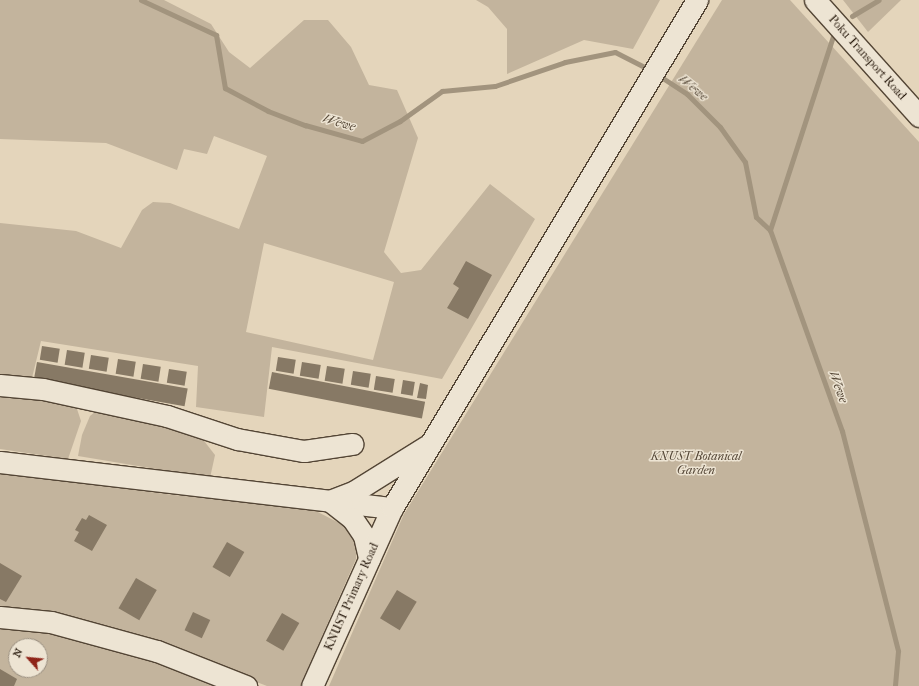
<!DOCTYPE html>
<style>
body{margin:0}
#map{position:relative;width:919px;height:686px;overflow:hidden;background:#e4d5bb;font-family:"IM FELL French Canon",serif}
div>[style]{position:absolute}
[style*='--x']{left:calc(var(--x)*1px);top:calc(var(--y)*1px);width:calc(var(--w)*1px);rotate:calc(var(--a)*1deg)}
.green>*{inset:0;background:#c3b49d}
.stream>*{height:5px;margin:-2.5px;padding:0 2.5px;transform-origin:2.5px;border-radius:2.5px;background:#a2947e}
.building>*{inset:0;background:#877965;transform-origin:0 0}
.roads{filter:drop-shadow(1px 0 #534535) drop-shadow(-1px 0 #534535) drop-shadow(0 1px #534535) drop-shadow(0 -1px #534535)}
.minor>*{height:21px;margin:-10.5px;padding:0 10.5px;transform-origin:10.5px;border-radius:10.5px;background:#ede4d3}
span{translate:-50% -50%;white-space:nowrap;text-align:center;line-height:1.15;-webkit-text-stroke:3px #ede4d3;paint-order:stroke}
.street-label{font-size:12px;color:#231508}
.park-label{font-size:12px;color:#534535;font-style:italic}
.water-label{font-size:13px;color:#564837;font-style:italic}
.north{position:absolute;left:8px;top:638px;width:40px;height:40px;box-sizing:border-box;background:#ede4d3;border:1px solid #9c9182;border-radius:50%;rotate:297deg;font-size:11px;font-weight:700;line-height:16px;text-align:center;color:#231508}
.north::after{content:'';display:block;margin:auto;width:14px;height:18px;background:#8f2418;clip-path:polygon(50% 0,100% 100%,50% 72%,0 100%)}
</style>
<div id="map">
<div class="green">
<div style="clip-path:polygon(evenodd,0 0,164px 0,211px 24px,229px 52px,250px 68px,304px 20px,328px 20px,351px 47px,369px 85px,397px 90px,418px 138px,384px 252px,401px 273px,421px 270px,490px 184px,535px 219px,442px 379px,272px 347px,264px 417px,196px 407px,198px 366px,41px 341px,31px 382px,0 380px,0 223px,76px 231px,121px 248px,142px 210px,153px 202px,170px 203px,239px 229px,267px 156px,214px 136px,207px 154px,184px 149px,177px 170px,106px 143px,0 139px,0 0,264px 243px,394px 282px,373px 360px,246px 332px,264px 243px)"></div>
<div style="clip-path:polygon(476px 0,660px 0,633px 49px,584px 40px,507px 74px,507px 29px,488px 7px)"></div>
<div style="clip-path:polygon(722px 0,790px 0,919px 142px,919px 686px,329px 686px,404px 514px)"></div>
<div style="clip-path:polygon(843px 0,901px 0,868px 32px)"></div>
<div style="clip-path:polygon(0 390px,63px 399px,77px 409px,81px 421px,68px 459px,0 449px)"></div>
<div style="clip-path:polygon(101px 407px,201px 437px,215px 455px,210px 478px,78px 456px,82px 435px,90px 416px)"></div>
<div style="clip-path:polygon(0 473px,174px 495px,310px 508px,349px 528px,357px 543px,356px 559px,300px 686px,267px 686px,145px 639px,0 608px)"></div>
<div style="clip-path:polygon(evenodd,0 624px,54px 630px,162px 658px,232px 686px,0 686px,0 624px,16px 646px,40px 646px,40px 670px,16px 670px,16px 646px)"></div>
</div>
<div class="stream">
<div style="--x:141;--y:0;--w:83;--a:25"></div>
<div style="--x:216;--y:35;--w:54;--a:80.4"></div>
<div style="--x:225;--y:88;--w:49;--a:28.1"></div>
<div style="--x:268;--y:111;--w:40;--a:21"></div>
<div style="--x:305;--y:125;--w:59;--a:15.7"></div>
<div style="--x:362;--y:141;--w:43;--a:-27.8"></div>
<div style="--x:400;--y:121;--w:52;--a:-35.5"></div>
<div style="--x:442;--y:91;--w:53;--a:-5.4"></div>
<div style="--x:495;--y:86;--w:74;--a:-18.9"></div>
<div style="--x:565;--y:62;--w:51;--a:-11.3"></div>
<div style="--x:615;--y:52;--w:39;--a:27"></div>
<div style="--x:852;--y:16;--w:31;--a:-31"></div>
<div style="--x:658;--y:75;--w:35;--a:33"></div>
<div style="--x:687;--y:94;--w:47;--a:45"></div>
<div style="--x:720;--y:127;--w:43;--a:54.5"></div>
<div style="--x:745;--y:162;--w:56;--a:78.7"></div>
<div style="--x:756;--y:217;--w:19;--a:43"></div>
<div style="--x:770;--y:230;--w:214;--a:70.3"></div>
<div style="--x:842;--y:431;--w:227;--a:75.7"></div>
<div style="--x:898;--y:651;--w:35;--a:95"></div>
<div style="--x:770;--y:230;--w:204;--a:-72"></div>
</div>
<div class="building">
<div style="clip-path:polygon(466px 261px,492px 275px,468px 319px,447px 308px,459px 288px,453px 284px)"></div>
<div style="left:42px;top:346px;width:18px;height:14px;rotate:9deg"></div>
<div style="left:67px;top:350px;width:18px;height:15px;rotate:9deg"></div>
<div style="left:91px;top:355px;width:18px;height:14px;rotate:9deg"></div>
<div style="left:278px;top:357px;width:18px;height:14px;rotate:9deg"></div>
<div style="left:118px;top:359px;width:18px;height:15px;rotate:9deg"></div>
<div style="left:37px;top:362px;width:153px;height:18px;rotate:10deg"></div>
<div style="left:302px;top:362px;width:19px;height:14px;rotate:9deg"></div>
<div style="left:143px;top:364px;width:18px;height:15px;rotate:9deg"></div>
<div style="left:327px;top:366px;width:18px;height:15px;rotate:9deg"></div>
<div style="left:169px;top:369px;width:18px;height:14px;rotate:9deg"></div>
<div style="left:353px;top:371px;width:18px;height:14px;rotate:9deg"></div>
<div style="left:272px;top:372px;width:156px;height:17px;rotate:11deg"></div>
<div style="left:376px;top:376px;width:19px;height:14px;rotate:9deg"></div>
<div style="left:403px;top:380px;width:12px;height:14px;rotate:9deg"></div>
<div style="clip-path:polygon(420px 383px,428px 385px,426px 399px,417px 398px)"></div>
<div style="clip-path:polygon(89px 515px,107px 525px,92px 551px,74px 541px,79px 532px,75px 530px,82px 518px,86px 520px)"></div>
<div style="left:227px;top:542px;width:20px;height:29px;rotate:30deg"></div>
<div style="clip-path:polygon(0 563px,22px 576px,6px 602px,0 599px)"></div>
<div style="left:136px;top:578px;width:24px;height:35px;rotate:30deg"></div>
<div style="left:397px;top:590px;width:23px;height:33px;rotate:31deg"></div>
<div style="left:193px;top:612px;width:19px;height:20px;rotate:25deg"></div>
<div style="left:282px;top:613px;width:20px;height:32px;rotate:30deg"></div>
<div style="clip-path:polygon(0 669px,17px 679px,14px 686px,0 686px)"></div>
</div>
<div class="roads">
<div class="minor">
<div style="--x:815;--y:0;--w:156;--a:48.1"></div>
<div style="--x:0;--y:385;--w:43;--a:5.3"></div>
<div style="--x:43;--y:389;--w:127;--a:12.3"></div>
<div style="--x:167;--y:416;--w:74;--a:18.2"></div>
<div style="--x:237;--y:439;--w:68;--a:10.2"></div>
<div style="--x:304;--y:451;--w:49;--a:-8.3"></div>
<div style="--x:0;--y:462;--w:395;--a:6.7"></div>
<div style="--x:332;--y:500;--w:25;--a:-21"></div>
<div style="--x:355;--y:491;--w:85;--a:-32"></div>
<div style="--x:330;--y:501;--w:28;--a:38"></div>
<div style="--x:352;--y:518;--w:22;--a:56"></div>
<div style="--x:364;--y:536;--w:23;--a:77"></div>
<div style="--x:0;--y:617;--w:51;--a:5.6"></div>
<div style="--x:51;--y:622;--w:110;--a:15.3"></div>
<div style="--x:157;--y:651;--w:96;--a:21.5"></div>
<div style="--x:312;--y:686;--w:195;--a:-65.8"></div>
<div style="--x:392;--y:508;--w:593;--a:-59.02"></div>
</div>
</div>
<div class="street-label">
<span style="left:867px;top:58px;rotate:48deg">Poku Transport Road</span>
<span style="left:352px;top:597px;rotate:-66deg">KNUST Primary Road</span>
</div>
<div class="park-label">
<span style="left:696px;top:464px">KNUST Botanical<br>Garden</span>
</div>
<div class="water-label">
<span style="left:693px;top:88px;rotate:39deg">Wewe</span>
<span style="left:339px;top:123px;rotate:16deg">Wewe</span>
<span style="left:838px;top:387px;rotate:70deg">Wewe</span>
</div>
<div class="north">N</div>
</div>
